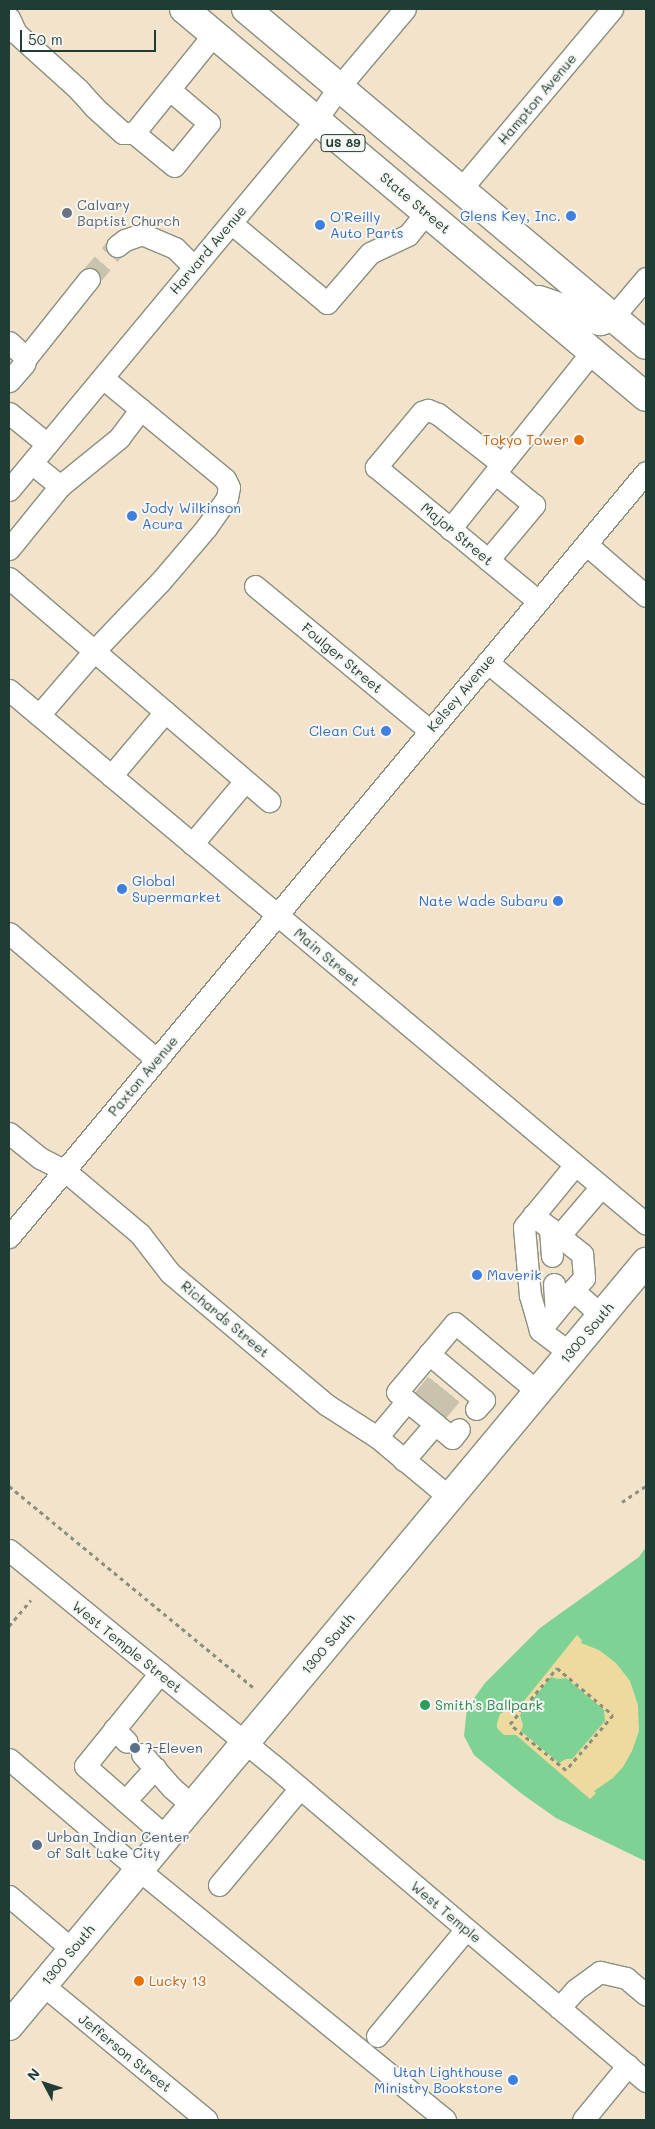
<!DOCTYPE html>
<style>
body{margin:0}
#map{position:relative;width:655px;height:2129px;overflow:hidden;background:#f3e3cb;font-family:Mali,sans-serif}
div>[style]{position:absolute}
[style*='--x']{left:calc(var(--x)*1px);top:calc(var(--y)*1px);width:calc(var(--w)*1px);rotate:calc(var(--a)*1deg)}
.green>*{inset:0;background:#7dd294}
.sand>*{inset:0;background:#eeda9e}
.minor-tunnel>*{height:21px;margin-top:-10.5px;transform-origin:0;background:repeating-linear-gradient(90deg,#c9c2ad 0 21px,transparent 0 32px)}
.path>*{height:3px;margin-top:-1.5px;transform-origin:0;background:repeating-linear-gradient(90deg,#899080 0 4px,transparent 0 8px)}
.roads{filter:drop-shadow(1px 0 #899080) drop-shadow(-1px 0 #899080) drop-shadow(0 1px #899080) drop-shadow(0 -1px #899080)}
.minor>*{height:21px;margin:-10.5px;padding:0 10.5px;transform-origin:10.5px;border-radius:10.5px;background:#fff}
.major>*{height:28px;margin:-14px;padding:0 14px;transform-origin:14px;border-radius:14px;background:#fff}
.dots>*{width:14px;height:14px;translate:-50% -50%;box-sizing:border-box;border:2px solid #f6f6f2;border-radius:50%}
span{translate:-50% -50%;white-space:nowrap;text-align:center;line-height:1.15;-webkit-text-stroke:4px #f6f6f2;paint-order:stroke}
.shield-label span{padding:1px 4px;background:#f6f6f2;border:1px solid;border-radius:4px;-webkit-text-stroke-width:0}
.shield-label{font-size:12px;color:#1f3d34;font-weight:700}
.street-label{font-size:14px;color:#1f3d34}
.worship-label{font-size:14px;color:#5b616d}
.left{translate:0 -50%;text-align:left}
.shop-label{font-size:14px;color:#366cbe}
.right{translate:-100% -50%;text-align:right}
.food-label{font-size:14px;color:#c56008}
.leisure-label{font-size:14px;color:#27864d}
.service-label{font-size:14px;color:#4e5e75}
.frame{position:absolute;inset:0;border:10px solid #1f3d34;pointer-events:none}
.north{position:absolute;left:20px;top:2059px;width:50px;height:50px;-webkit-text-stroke:4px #f6f6f2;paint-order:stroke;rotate:310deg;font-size:14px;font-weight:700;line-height:20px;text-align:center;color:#1f3d34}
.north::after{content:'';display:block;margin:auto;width:18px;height:22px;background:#1f3d34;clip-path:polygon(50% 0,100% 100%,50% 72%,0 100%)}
.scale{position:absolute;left:20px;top:30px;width:136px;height:22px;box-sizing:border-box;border:2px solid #1f3d34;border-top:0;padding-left:6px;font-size:15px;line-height:18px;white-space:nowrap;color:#1f3d34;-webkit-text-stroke:4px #f6f6f2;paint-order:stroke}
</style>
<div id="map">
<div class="green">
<div style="clip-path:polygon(646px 1547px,646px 1860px,645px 1861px,556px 1818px,522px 1794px,474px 1755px,464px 1736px,467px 1708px,485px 1683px,540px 1628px,639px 1557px)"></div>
</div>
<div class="sand">
<div style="clip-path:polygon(evenodd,577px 1635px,582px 1640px,581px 1643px,599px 1650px,616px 1663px,630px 1681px,638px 1705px,639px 1731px,632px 1751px,623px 1767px,613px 1778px,594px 1791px,596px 1793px,590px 1799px,516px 1735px,504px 1735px,497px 1728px,497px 1723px,500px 1714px,505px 1711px,516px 1711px,577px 1635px,551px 1677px,559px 1679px,566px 1678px,604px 1710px,605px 1721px,572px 1759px,566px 1759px,559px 1763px,521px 1731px,523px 1725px,520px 1715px,551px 1677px)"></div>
</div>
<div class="minor-tunnel">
<div style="--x:89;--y:279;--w:43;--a:-49.7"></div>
<div style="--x:423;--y:1399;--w:27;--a:-51"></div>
<div style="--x:438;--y:1411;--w:26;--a:-50"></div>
</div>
<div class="path">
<div style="--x:9;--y:1486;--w:316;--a:39.5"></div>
<div style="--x:622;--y:1502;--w:29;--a:-34"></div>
<div style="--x:9;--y:1626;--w:34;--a:-50"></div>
<div style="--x:557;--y:1668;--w:73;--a:40"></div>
<div style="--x:613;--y:1715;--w:72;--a:130.5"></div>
<div style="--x:566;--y:1770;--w:72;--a:-140.6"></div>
<div style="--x:510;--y:1724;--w:73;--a:-50"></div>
</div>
<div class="roads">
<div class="minor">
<div style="--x:9;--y:18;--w:17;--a:65"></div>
<div style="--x:16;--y:33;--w:84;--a:42.1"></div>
<div style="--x:78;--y:89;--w:24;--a:48"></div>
<div style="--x:94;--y:107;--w:39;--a:42"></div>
<div style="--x:123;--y:133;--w:11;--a:0"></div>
<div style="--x:170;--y:90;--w:51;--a:40.2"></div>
<div style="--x:209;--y:123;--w:55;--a:129.1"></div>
<div style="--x:174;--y:166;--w:52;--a:-140.5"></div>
<div style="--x:134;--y:133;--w:127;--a:-51.1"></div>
<div style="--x:461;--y:189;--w:235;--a:-50"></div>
<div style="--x:231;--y:223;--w:125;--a:39.8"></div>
<div style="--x:327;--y:303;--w:66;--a:-49.3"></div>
<div style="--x:370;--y:253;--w:42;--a:-25.3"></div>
<div style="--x:408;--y:235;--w:28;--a:-51"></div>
<div style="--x:117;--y:246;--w:10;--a:-37"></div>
<div style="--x:125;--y:240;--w:18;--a:-19"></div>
<div style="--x:142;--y:234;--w:36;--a:23"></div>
<div style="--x:175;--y:248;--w:27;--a:45"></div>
<div style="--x:613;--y:317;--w:51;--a:-49.8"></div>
<div style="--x:9;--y:342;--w:23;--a:43"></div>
<div style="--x:26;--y:358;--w:6;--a:108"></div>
<div style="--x:24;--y:364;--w:23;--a:131"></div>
<div style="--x:26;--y:358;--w:101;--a:-51.4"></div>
<div style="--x:9;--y:413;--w:49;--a:39.2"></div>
<div style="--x:502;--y:464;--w:81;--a:-142"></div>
<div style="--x:438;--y:414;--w:11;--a:-158"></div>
<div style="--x:428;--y:410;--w:6;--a:162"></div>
<div style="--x:422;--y:412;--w:72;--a:129.9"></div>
<div style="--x:376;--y:467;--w:210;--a:39.6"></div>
<div style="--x:60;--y:486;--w:76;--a:-39.1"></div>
<div style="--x:119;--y:438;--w:36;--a:-53"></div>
<div style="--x:9;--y:490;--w:481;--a:-50.3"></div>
<div style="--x:316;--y:120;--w:40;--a:-55.1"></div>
<div style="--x:339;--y:87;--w:102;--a:-49.8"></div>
<div style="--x:450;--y:529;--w:227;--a:-51.3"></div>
<div style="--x:586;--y:544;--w:79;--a:40.9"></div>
<div style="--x:9;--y:549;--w:81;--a:-51"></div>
<div style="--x:60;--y:486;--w:36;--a:-141"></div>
<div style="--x:488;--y:560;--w:72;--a:-50.1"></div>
<div style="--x:534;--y:505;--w:50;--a:-140.6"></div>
<div style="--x:9;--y:578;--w:343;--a:40.6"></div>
<div style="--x:255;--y:586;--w:227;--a:39.6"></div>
<div style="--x:487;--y:662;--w:206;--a:39.5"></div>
<div style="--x:9;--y:690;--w:831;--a:39.97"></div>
<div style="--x:39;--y:715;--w:84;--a:-49.3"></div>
<div style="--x:94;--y:651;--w:95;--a:-46.3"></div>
<div style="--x:160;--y:582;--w:71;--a:-49.6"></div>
<div style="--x:206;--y:528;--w:37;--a:-55"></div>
<div style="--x:227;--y:498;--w:11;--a:-80"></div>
<div style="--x:229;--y:487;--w:9;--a:-117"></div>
<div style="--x:225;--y:479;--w:158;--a:-140.4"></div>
<div style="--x:111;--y:776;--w:84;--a:-49.8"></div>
<div style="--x:192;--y:844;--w:82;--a:-49.9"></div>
<div style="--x:9;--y:933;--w:195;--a:40.6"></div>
<div style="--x:9;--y:1133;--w:40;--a:39"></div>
<div style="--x:40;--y:1158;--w:27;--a:27"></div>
<div style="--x:64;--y:1170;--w:99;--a:40.1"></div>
<div style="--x:140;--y:1234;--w:49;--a:52.4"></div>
<div style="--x:170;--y:1273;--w:205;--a:40.1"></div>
<div style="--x:327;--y:1405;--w:59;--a:32.6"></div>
<div style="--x:377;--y:1437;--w:94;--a:39.8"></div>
<div style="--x:533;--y:1215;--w:63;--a:38.5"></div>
<div style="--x:582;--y:1254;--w:24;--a:85"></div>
<div style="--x:584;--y:1278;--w:16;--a:133"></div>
<div style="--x:550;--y:1228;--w:28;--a:86"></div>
<div style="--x:559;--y:1236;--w:65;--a:-49.4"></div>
<div style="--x:9;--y:1237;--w:995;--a:-50.22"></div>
<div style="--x:554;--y:1284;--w:26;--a:86"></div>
<div style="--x:540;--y:1330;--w:52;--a:-50.5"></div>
<div style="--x:573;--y:1290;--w:38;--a:42"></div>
<div style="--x:570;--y:1353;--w:38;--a:-143"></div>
<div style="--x:540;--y:1330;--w:35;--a:-106"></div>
<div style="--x:530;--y:1296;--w:69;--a:-95"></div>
<div style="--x:524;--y:1227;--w:80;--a:-50.6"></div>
<div style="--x:407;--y:1401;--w:13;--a:-138"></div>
<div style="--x:397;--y:1392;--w:50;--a:-49.9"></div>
<div style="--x:476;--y:1409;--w:12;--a:-48"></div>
<div style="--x:484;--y:1400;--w:72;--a:-140.1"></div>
<div style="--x:429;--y:1354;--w:40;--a:-50"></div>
<div style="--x:455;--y:1323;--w:108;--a:39.7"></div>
<div style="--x:435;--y:1424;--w:22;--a:39"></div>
<div style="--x:452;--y:1438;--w:11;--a:-52"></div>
<div style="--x:377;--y:1437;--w:47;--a:-50.2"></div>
<div style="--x:407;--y:1401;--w:36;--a:39"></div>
<div style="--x:435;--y:1424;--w:48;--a:130.7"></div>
<div style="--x:9;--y:1550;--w:340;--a:39.2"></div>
<div style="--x:273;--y:1765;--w:489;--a:40.3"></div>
<div style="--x:160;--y:1673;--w:119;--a:128.9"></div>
<div style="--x:85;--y:1766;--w:108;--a:41.2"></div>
<div style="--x:114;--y:1729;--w:18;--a:45"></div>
<div style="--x:142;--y:1754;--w:45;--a:48.6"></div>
<div style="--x:172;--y:1788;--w:28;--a:41"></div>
<div style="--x:9;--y:1759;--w:171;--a:40.5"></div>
<div style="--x:139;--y:1870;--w:395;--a:39.2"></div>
<div style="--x:125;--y:1801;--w:45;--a:-47.7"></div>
<div style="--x:219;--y:1885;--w:126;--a:-50.1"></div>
<div style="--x:9;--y:1896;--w:84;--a:40.2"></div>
<div style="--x:43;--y:1985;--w:212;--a:39.5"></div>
<div style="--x:559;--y:2008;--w:24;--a:-48"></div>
<div style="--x:575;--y:1990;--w:31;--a:-36"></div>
<div style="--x:600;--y:1972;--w:27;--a:13"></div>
<div style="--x:626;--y:1978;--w:26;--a:40"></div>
<div style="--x:377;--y:2036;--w:139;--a:-50.2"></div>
<div style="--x:583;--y:2120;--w:71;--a:-50.7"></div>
</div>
<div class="major">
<div style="--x:184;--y:9;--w:603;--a:40.02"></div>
<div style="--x:246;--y:9;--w:522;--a:40.03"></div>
<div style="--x:539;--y:300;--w:65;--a:19"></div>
<div style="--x:600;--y:321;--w:14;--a:-17"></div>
<div style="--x:9;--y:2026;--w:995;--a:-50.18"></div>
</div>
</div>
<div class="dots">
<div style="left:67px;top:213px;background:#6b7280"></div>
<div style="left:571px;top:216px;background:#3f7fe0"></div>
<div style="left:320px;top:225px;background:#3f7fe0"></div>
<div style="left:579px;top:440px;background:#e8710a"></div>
<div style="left:132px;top:516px;background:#3f7fe0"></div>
<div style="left:386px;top:731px;background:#3f7fe0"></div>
<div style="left:122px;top:889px;background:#3f7fe0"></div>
<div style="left:558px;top:901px;background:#3f7fe0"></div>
<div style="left:477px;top:1275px;background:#3f7fe0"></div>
<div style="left:425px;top:1705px;background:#2e9e5b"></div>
<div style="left:135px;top:1748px;background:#5c6f8a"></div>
<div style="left:37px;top:1845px;background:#5c6f8a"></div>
<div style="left:139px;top:1981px;background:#e8710a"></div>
<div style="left:513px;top:2080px;background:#3f7fe0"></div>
</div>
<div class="shield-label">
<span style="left:343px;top:143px">US 89</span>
</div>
<div class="street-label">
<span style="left:537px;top:99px;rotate:-50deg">Hampton Avenue</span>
<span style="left:415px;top:203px;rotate:40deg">State Street</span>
<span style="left:208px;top:250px;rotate:-50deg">Harvard Avenue</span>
<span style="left:457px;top:534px;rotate:40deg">Major Street</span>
<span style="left:342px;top:658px;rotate:40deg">Foulger Street</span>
<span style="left:461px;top:693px;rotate:-50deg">Kelsey Avenue</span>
<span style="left:327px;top:957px;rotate:40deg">Main Street</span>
<span style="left:143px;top:1076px;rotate:-50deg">Paxton Avenue</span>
<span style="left:225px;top:1319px;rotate:40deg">Richards Street</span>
<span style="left:587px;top:1333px;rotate:-50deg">1300 South</span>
<span style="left:328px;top:1644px;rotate:-50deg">1300 South</span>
<span style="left:127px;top:1647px;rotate:39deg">West Temple Street</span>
<span style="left:446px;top:1912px;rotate:40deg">West Temple</span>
<span style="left:68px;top:1955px;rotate:-50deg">1300 South</span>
<span style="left:125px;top:2053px;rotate:39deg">Jefferson Street</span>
</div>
<div class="worship-label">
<span class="left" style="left:77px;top:213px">Calvary<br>Baptist Church</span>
</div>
<div class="shop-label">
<span class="right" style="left:561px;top:216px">Glens Key, Inc.</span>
<span class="left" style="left:330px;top:225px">O'Reilly<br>Auto Parts</span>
<span class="left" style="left:142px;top:516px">Jody Wilkinson<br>Acura</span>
<span class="right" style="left:376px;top:731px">Clean Cut</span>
<span class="left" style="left:132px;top:889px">Global<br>Supermarket</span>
<span class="right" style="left:548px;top:901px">Nate Wade Subaru</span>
<span class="left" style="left:487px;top:1275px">Maverik</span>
<span class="right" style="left:503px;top:2080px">Utah Lighthouse<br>Ministry Bookstore</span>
</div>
<div class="food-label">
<span class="right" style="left:569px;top:440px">Tokyo Tower</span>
<span class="left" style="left:149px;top:1981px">Lucky 13</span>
</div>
<div class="leisure-label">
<span class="left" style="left:435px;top:1705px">Smith's Ballpark</span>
</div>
<div class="service-label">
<span class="left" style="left:145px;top:1748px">7-Eleven</span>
<span class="left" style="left:47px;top:1845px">Urban Indian Center<br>of Salt Lake City</span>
</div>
<div class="frame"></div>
<div class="north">N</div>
<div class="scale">50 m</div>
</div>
